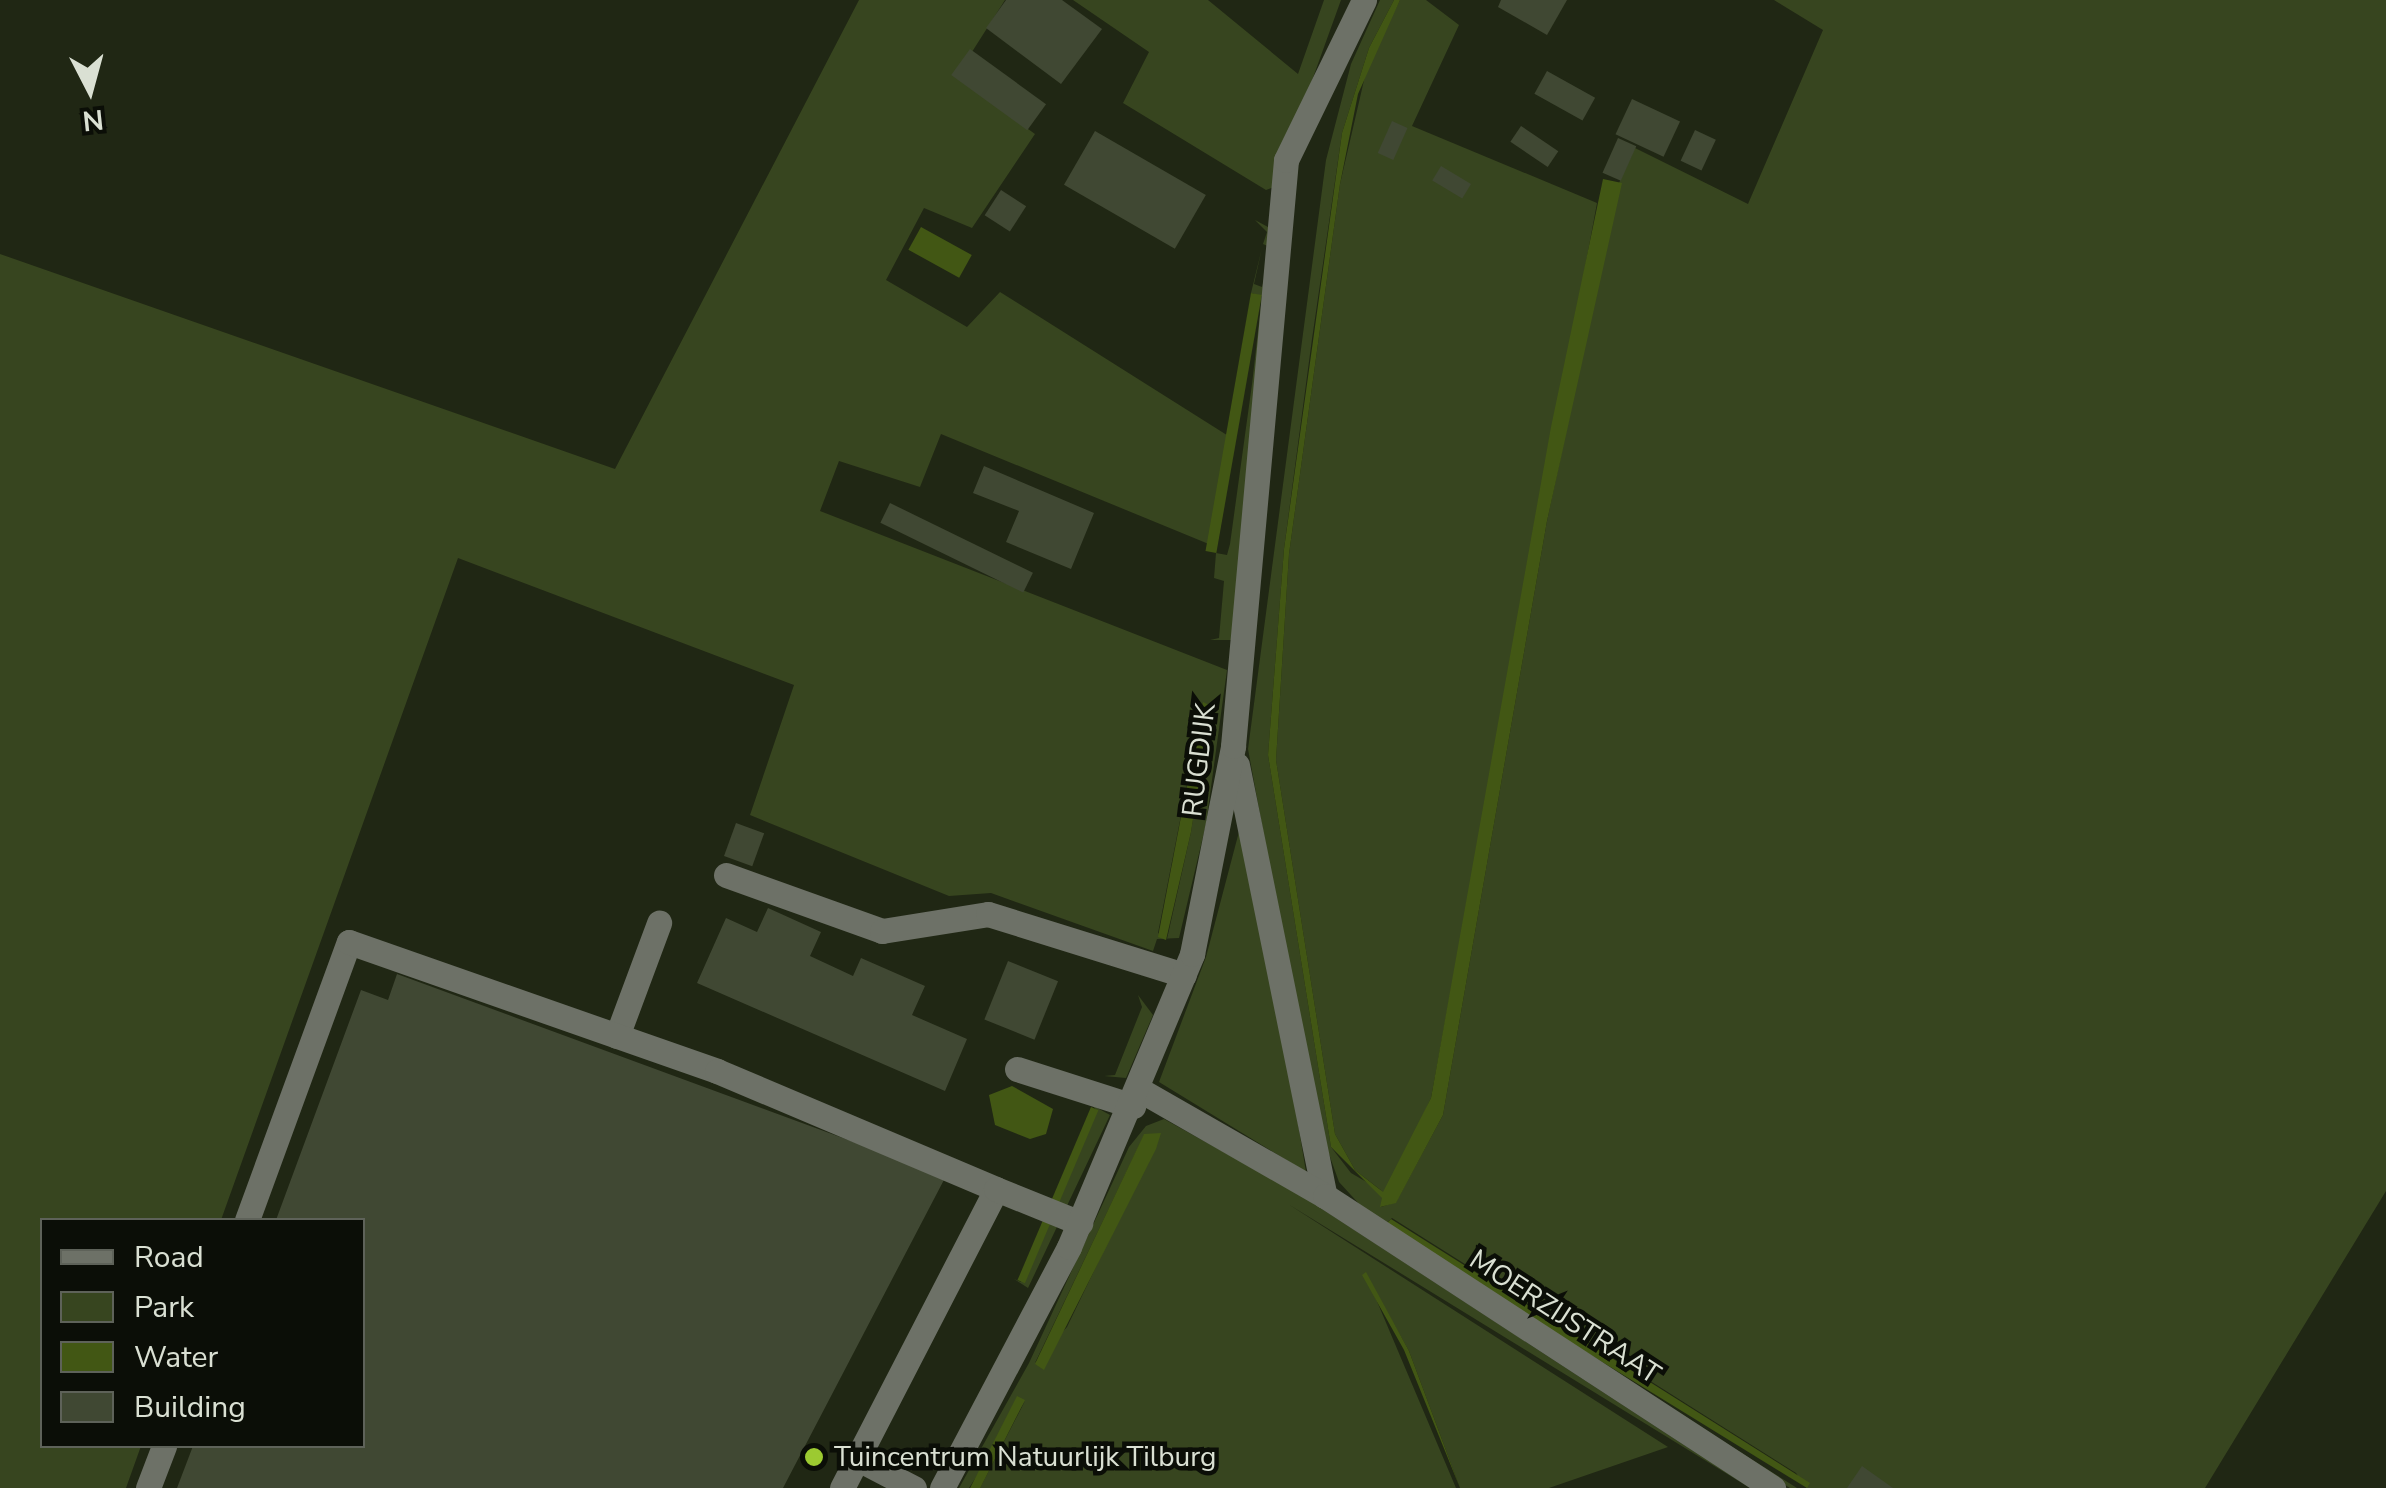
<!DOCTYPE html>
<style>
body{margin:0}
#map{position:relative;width:2386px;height:1488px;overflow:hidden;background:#202714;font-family:"Nunito Sans",sans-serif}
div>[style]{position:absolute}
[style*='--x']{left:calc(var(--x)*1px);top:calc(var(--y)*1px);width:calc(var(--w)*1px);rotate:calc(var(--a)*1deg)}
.green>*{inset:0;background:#37451f}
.water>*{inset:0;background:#425714;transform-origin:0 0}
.building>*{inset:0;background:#404833;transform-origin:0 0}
.minor>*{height:25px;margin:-12.5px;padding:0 12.5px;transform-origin:12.5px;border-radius:12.5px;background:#6d7167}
.dots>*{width:28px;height:28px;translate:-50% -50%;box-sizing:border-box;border:5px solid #0b0e07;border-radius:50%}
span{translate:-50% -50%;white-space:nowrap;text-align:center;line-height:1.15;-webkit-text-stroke:9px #0b0e07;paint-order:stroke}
.street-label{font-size:28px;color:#dae0d3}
.poi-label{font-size:28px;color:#dae0d3}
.left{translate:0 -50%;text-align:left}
.legend{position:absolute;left:40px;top:1218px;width:325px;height:230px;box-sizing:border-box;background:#0b0e07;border:2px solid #5e6259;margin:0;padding:12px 18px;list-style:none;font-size:30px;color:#dae0d3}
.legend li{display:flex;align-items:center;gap:20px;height:50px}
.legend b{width:50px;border:2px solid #5e6259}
.north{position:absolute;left:40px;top:40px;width:100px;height:100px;-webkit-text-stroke:8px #0b0e07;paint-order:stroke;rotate:174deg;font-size:28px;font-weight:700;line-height:40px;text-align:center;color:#dae0d3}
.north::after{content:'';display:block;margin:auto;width:35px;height:45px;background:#dae0d3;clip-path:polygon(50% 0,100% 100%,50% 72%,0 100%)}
</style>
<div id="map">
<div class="green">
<div style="clip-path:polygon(evenodd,859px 0,1005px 0,956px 77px,1035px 134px,972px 228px,924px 208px,886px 280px,967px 327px,1000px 292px,1230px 437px,1216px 547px,941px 434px,920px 487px,839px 461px,820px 511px,1227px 670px,1206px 824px,1179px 938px,1157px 939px,1153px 951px,991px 893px,949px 896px,750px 815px,794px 685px,458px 558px,221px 1220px,42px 1220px,42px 1446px,141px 1446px,126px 1488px,0 1488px,0 254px,615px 469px,859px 0,1203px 703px,1210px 706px,1191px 832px,1167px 939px,1158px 933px,1203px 703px)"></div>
<div style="clip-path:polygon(1073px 0,1208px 0,1298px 74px,1324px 0,1341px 0,1310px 86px,1290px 181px,1266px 190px,1123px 103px,1149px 52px)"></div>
<div style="clip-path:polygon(1380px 0,1394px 0,1369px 48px,1342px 133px,1312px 339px,1284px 549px,1268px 755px,1331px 1147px,1351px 1173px,1382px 1191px,1355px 1170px,1335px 1134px,1276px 760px,1289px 554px,1340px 184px,1368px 63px,1400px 0,1426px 0,1459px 25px,1412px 126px,1597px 203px,1431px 1098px,1381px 1207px,1396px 1202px,1443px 1115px,1547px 521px,1619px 183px,1635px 148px,1748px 204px,1823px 30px,1774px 0,2386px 0,2386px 1191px,2205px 1488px,1807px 1488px,1796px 1473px,1392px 1218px,1383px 1226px,1797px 1488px,1790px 1488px,1382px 1229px,1339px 1182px,1316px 1118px,1248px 749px,1326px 160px,1351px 64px)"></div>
<div style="clip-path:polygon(1255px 220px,1268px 227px,1282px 249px,1231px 640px,1210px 640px,1219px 638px,1224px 581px,1214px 578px,1216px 553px,1227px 555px,1230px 544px,1252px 384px,1262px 296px,1251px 293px,1262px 248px,1254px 284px,1262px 287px,1272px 248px,1263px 244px,1267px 232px)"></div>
<div style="clip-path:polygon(1241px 824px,1274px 978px,1306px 1172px,1159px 1082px,1206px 957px)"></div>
<div style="clip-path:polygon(1138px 995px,1153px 1015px,1126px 1078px,1104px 1076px,1115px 1075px,1142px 1007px)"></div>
<div style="clip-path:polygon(1092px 1105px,1110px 1115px,1028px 1288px,1014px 1279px,1021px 1282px,1036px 1253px,1097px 1111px)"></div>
<div style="clip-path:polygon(evenodd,1164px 1119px,1296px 1192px,1750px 1488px,1288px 1204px,1668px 1447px,1549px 1488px,1460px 1488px,1409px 1351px,1365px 1273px,1456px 1488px,980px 1488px,1025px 1401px,969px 1488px,959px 1488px,1029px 1363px,1129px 1147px,1146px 1126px,1164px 1119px,1160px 1134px,1067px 1327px,1035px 1363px,1144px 1135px,1160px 1134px)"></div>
</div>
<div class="water">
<div style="clip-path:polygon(1394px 0,1400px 0,1358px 94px,1340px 184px,1289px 554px,1276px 760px,1335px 1134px,1355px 1170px,1383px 1192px,1431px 1098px,1551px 427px,1603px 179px,1622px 183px,1547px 521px,1443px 1115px,1396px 1203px,1380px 1207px,1382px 1198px,1331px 1147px,1268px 755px,1284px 549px,1342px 133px,1369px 48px)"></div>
<div style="left:921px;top:227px;width:58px;height:26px;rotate:29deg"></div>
<div style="left:1251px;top:293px;width:11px;height:262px;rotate:10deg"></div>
<div style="clip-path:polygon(1203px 702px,1211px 706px,1191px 832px,1166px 940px,1158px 937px)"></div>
<div style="clip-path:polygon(1012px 1086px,1053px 1109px,1046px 1134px,1030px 1139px,995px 1125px,989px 1095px)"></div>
<div style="left:1091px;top:1107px;width:8px;height:188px;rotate:23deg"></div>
<div style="clip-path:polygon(1161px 1133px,1156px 1149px,1044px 1370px,1035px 1364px,1144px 1134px)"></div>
<div style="clip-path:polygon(1391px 1219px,1810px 1483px,1807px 1488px,1383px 1227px)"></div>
<div style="clip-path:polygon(1366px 1272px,1409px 1351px,1460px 1488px,1404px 1350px,1362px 1275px)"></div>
<div style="left:1017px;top:1396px;width:9px;height:104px;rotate:27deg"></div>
</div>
<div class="building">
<div style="clip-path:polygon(1006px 0,1062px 0,1102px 29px,1061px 84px,986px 28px)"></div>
<div style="clip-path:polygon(1501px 0,1567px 0,1547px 35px,1498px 7px)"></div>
<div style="left:970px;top:49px;width:94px;height:32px;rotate:36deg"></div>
<div style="left:1547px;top:71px;width:55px;height:26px;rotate:29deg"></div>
<div style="left:1632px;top:99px;width:53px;height:39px;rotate:25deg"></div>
<div style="left:1392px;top:121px;width:17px;height:35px;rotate:24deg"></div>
<div style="left:1521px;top:126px;width:45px;height:19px;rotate:34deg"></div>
<div style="left:1695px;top:130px;width:23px;height:34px;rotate:25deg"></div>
<div style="left:1095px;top:131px;width:128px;height:62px;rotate:30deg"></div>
<div style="left:1618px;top:138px;width:20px;height:38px;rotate:24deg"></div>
<div style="left:1441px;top:166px;width:35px;height:17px;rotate:31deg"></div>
<div style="left:1001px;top:190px;width:30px;height:30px;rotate:33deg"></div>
<div style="clip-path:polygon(984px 466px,1094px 513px,1071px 569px,1006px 542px,1019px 511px,973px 493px)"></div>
<div style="left:890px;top:503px;width:159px;height:22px;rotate:26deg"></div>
<div style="left:736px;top:823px;width:30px;height:35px;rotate:20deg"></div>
<div style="clip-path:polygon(768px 908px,821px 932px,810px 956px,853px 976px,861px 958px,925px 986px,912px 1015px,967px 1039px,945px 1091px,697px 983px,726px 918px,757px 932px)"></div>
<div style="left:1008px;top:961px;width:54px;height:63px;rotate:22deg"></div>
<div style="clip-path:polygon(397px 974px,946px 1176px,783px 1488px,177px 1488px,193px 1446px,362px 1446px,362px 1220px,276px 1220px,361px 990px,388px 1000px)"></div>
<div style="clip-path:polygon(1862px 1466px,1893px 1488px,1847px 1488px)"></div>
</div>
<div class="minor">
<div style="--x:1237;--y:765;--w:440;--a:78.5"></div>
<div style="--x:726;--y:875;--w:166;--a:19.7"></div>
<div style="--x:882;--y:931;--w:107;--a:-9.1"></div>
<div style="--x:988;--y:914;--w:205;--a:17.3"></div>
<div style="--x:617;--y:1036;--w:121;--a:-69.6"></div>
<div style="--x:1017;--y:1069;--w:122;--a:17.7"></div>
<div style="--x:1140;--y:1090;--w:213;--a:29.8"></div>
<div style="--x:1325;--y:1196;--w:535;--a:33.1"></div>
<div style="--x:247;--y:1220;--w:296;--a:-69.9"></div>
<div style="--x:349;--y:942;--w:390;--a:19.3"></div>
<div style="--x:717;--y:1071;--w:303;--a:22.9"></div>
<div style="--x:858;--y:1459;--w:63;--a:27.4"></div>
<div style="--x:148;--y:1488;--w:45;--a:-69.1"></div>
<div style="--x:842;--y:1488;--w:336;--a:-62.7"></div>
<div style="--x:996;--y:1189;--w:91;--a:22"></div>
<div style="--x:942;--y:1488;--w:272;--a:-62.2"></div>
<div style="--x:1069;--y:1247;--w:318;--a:-67.2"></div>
<div style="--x:1192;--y:954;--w:212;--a:-78.8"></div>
<div style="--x:1233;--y:746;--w:588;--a:-84.83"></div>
<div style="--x:1286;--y:160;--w:178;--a:-64"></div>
</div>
<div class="dots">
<div style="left:814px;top:1457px;background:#9cca31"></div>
</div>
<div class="street-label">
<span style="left:1199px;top:760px;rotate:-83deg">RUGDIJK</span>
<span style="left:1565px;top:1317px;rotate:33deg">MOERZIJSTRAAT</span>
</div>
<div class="poi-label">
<span class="left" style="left:834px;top:1457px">Tuincentrum Natuurlijk Tilburg</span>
</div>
<ul class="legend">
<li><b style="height:12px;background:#6d7167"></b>Road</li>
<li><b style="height:28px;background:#37451f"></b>Park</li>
<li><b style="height:28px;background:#425714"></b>Water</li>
<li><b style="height:28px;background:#404833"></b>Building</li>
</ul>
<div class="north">N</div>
</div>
